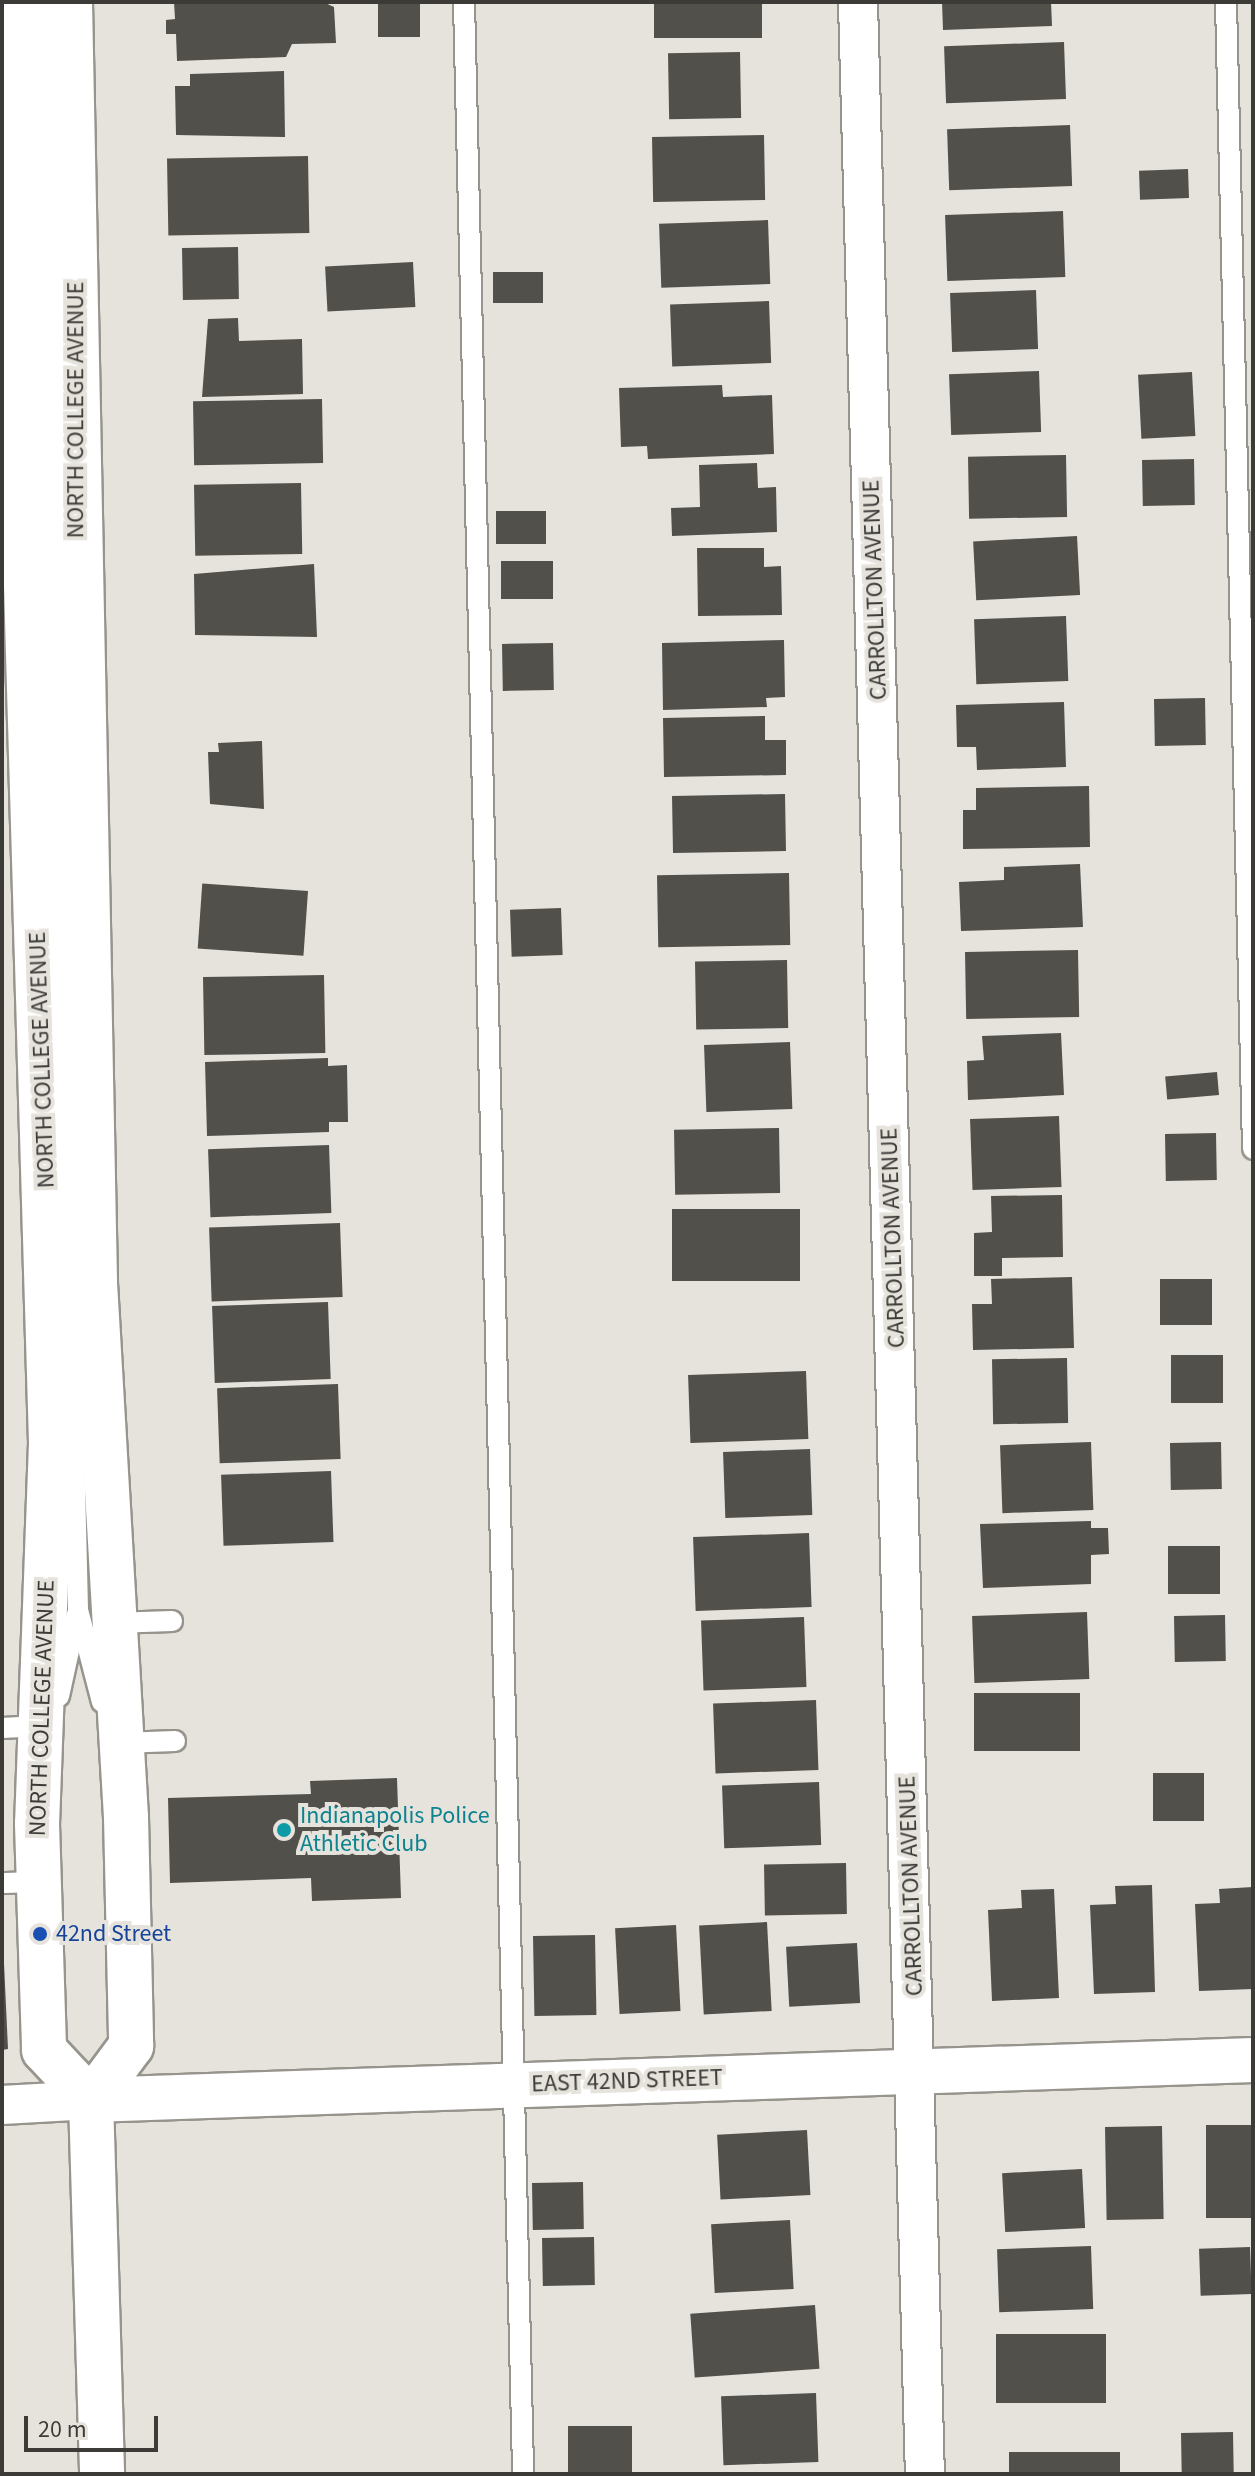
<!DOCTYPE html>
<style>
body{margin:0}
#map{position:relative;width:1255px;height:2476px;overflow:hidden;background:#e6e3dc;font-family:"Source Sans 3",sans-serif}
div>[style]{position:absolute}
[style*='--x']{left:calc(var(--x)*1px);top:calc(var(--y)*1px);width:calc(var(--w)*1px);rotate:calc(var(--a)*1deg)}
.building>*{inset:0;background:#52504a;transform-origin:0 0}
.roads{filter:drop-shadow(2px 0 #97948d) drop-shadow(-2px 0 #97948d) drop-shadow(0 2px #97948d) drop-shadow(0 -2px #97948d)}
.service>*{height:20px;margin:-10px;padding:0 10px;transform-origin:10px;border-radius:10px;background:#fff}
.minor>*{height:38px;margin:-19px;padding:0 19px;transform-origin:19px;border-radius:19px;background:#fff}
.tertiary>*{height:44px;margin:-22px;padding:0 22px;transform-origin:22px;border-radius:22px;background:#fff}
.secondary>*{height:44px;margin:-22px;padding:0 22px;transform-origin:22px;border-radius:22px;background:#fff}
.dots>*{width:22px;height:22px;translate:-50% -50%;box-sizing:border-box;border:4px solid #e6e3dc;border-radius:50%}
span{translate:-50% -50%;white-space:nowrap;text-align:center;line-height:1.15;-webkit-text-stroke:8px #e6e3dc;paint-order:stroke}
.street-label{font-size:24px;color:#3c3b38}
.culture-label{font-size:24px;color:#0d838f}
.left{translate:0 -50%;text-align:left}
.transit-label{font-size:24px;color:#164399}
.frame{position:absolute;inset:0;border:4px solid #3c3b38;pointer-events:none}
.scale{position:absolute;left:24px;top:2416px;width:134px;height:36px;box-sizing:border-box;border:4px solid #3c3b38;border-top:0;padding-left:10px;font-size:24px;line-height:28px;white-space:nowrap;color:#3c3b38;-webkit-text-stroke:6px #e6e3dc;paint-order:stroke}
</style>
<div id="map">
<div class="building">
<div style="clip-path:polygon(174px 2px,323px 2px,334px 7px,336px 43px,292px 44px,286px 57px,177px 61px,176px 34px,166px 34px,166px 20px,175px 19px)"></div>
<div style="left:378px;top:2px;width:42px;height:35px"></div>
<div style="left:654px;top:2px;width:108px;height:36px"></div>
<div style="clip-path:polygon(942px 2px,1051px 2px,1052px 26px,943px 30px)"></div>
<div style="left:1064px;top:42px;width:57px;height:120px;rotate:88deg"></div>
<div style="left:740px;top:52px;width:66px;height:72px;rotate:89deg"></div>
<div style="clip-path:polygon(284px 71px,285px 137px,176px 135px,175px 86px,190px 86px,190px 74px)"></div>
<div style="left:1070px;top:125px;width:61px;height:123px;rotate:88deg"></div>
<div style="left:764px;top:135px;width:65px;height:112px;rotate:89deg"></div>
<div style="left:308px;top:156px;width:77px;height:141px;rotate:89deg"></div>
<div style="left:1188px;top:169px;width:29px;height:49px;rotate:88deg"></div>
<div style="left:1063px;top:211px;width:66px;height:118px;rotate:88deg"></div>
<div style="left:768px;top:220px;width:64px;height:109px;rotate:88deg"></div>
<div style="left:238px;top:247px;width:52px;height:56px;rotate:89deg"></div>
<div style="left:413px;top:262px;width:45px;height:88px;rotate:87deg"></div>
<div style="left:543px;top:272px;width:31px;height:50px;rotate:90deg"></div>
<div style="left:1036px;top:290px;width:59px;height:86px;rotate:88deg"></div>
<div style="left:769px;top:301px;width:62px;height:99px;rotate:88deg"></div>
<div style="clip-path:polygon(238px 318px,239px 341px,302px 339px,303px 394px,202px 397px,208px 319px)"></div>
<div style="left:1039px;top:371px;width:61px;height:90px;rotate:88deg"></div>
<div style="left:1192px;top:372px;width:64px;height:54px;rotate:87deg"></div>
<div style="clip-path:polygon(722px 385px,723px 397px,772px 395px,774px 454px,648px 459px,647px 446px,621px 447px,619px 388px)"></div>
<div style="left:322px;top:399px;width:64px;height:129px;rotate:89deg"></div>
<div style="left:1066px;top:455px;width:62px;height:98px;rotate:89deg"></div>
<div style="left:1194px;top:459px;width:46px;height:52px;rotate:89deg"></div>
<div style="clip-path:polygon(757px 463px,758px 488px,776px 487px,777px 532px,672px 536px,671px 508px,700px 507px,699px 465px)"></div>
<div style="left:301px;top:483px;width:71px;height:107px;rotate:89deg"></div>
<div style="left:496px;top:511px;width:50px;height:33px"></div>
<div style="left:1077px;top:536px;width:59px;height:104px;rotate:87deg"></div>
<div style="clip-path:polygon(697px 548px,764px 548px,764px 567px,781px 566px,782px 615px,698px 616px)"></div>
<div style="left:501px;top:561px;width:52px;height:38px"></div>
<div style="clip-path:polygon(314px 564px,317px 637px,195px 635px,194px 574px)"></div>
<div style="left:1066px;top:616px;width:65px;height:92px;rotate:88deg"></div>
<div style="clip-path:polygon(784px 640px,785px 697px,766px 698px,767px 707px,663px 710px,662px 643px)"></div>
<div style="left:553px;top:643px;width:47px;height:51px;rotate:89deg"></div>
<div style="left:1205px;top:698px;width:47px;height:51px;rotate:89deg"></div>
<div style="clip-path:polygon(1064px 702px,1066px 767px,977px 770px,976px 747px,957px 747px,956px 705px)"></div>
<div style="clip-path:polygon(765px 716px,765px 740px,786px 740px,786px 775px,664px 777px,663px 718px)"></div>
<div style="clip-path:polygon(262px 741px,264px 809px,210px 804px,208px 752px,219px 752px,218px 743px)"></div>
<div style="clip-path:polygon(1089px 786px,1090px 847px,963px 849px,963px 810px,976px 810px,976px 788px)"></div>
<div style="left:785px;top:794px;width:57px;height:113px;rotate:89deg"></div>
<div style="clip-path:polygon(1080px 864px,1083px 927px,961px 931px,959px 882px,1004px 880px,1004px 867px)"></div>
<div style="left:789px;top:873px;width:72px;height:132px;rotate:89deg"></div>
<div style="left:308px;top:891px;width:65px;height:106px;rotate:94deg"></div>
<div style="left:561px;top:908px;width:47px;height:51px;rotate:88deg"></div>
<div style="left:1078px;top:950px;width:67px;height:113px;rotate:89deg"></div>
<div style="left:787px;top:960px;width:68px;height:92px;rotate:89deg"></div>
<div style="left:324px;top:975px;width:78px;height:121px;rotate:89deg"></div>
<div style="clip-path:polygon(1061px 1033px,1064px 1095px,968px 1100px,967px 1061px,984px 1060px,982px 1036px)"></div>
<div style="left:790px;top:1042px;width:67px;height:86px;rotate:88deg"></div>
<div style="clip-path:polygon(328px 1058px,328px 1066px,347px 1065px,348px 1122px,329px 1122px,329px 1132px,207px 1136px,205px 1062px)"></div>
<div style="left:1217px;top:1072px;width:23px;height:52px;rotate:85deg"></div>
<div style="left:1059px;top:1116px;width:71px;height:89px;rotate:88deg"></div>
<div style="left:779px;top:1128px;width:65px;height:105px;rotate:89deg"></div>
<div style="left:1216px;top:1133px;width:47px;height:51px;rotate:89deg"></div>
<div style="left:329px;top:1145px;width:68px;height:121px;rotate:88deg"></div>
<div style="clip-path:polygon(1062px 1195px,1063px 1257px,1002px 1258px,1002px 1276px,974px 1276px,974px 1233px,992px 1232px,991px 1196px)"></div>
<div style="left:672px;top:1209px;width:128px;height:72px"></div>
<div style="left:340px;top:1223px;width:74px;height:131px;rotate:88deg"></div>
<div style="clip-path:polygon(1072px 1277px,1074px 1348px,973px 1350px,972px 1304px,992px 1304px,991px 1279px)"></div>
<div style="left:1212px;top:1279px;width:46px;height:52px;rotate:90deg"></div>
<div style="left:328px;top:1302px;width:77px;height:116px;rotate:88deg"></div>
<div style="left:1223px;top:1355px;width:48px;height:52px;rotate:90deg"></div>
<div style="left:1067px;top:1358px;width:65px;height:75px;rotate:89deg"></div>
<div style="left:806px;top:1371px;width:68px;height:118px;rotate:88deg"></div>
<div style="left:338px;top:1384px;width:75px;height:121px;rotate:88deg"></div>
<div style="left:1091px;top:1442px;width:68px;height:91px;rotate:88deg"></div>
<div style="left:1221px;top:1442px;width:47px;height:51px;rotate:89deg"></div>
<div style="left:810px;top:1449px;width:66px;height:87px;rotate:88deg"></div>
<div style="left:331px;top:1471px;width:71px;height:110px;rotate:88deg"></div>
<div style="clip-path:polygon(1091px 1521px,1091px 1528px,1108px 1528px,1109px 1554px,1091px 1555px,1091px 1584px,983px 1588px,980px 1524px)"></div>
<div style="left:809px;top:1533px;width:74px;height:116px;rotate:88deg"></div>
<div style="left:1168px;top:1546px;width:52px;height:48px"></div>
<div style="left:1087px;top:1612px;width:67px;height:115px;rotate:88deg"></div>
<div style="left:1225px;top:1615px;width:46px;height:51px;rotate:89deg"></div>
<div style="left:804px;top:1617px;width:70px;height:103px;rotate:88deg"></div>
<div style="left:1080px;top:1693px;width:58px;height:106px;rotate:90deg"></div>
<div style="left:816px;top:1700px;width:70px;height:103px;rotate:88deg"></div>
<div style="left:1153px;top:1773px;width:51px;height:48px"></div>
<div style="clip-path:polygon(397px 1778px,401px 1898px,312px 1901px,311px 1878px,170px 1883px,168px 1798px,311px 1794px,310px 1781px)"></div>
<div style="left:819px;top:1782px;width:63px;height:97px;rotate:88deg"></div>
<div style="left:846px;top:1863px;width:51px;height:82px;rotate:89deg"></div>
<div style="clip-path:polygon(1152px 1885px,1155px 1992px,1094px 1994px,1090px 1905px,1116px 1904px,1115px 1886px)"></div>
<div style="clip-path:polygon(1253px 1887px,1253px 1989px,1199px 1991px,1195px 1904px,1220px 1903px,1219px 1889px)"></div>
<div style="clip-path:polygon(1054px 1889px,1059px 1998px,992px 2001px,988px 1910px,1022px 1908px,1021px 1890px)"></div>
<div style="clip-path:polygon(2px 1921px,8px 2049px,2px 2050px)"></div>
<div style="left:767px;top:1922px;width:89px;height:68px;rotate:87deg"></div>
<div style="left:676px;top:1925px;width:86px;height:61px;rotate:87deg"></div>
<div style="left:595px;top:1935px;width:80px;height:62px;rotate:89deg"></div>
<div style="left:857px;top:1943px;width:60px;height:71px;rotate:87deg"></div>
<div style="left:1253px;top:2125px;width:93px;height:47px;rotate:90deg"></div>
<div style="left:1162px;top:2126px;width:93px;height:57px;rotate:89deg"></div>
<div style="left:807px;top:2130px;width:65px;height:90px;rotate:87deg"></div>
<div style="left:1082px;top:2169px;width:59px;height:80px;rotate:87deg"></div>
<div style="left:583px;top:2182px;width:47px;height:51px;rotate:89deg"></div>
<div style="left:790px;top:2220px;width:69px;height:79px;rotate:87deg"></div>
<div style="left:594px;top:2237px;width:48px;height:52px;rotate:89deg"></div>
<div style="left:1091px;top:2246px;width:63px;height:94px;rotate:88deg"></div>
<div style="left:1250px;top:2247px;width:47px;height:51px;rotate:88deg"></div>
<div style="left:815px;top:2305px;width:64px;height:125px;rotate:86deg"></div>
<div style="left:996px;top:2334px;width:110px;height:69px"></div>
<div style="left:816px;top:2393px;width:69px;height:95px;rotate:88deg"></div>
<div style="left:568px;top:2426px;width:64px;height:48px"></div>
<div style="left:1233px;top:2432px;width:42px;height:52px;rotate:89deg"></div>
<div style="left:1120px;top:2452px;width:22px;height:111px;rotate:90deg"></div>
</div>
<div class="roads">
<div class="service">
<div style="--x:39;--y:2;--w:1608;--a:88.61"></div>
<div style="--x:78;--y:1610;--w:95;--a:75.4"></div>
<div style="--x:464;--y:2;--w:2473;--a:88.63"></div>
<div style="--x:1226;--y:2;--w:1147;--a:88.65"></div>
<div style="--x:113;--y:1623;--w:59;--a:-1.9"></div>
<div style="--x:59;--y:1696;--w:84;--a:-77.6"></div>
<div style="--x:2;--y:1728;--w:38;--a:-3"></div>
<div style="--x:121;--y:1743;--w:54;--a:-2.1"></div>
<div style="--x:4;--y:1883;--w:34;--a:-2"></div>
</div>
<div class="minor">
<div style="--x:858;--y:2;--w:2473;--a:88.45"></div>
<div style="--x:2;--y:2105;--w:89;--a:-3.2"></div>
</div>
<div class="tertiary">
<div style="--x:91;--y:2100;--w:1163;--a:-1.97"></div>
</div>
<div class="secondary">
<div style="--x:9;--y:2;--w:1442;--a:88.33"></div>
<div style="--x:51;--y:1443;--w:381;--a:92.1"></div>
<div style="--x:37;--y:1824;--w:226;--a:88.2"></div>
<div style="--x:44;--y:2050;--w:69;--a:46.8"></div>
<div style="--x:91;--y:2100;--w:374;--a:88.3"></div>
<div style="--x:70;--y:2;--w:1281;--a:88.88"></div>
<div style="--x:95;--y:1283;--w:535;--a:86.68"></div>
<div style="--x:126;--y:1817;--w:229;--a:88.7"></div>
<div style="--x:131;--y:2046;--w:67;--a:126.5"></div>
</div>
</div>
<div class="dots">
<div style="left:284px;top:1830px;background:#0f9aa8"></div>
<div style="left:40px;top:1934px;background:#1a4fb4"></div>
</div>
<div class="street-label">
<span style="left:76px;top:410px;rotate:-90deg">NORTH COLLEGE AVENUE</span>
<span style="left:875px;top:590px;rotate:-92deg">CARROLLTON AVENUE</span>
<span style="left:42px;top:1060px;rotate:-92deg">NORTH COLLEGE AVENUE</span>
<span style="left:893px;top:1238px;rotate:-92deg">CARROLLTON AVENUE</span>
<span style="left:42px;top:1708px;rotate:-88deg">NORTH COLLEGE AVENUE</span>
<span style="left:911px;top:1886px;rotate:-92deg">CARROLLTON AVENUE</span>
<span style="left:627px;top:2081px;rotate:-2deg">EAST 42ND STREET</span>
</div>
<div class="culture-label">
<span class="left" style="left:300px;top:1830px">Indianapolis Police<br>Athletic Club</span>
</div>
<div class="transit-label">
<span class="left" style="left:56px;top:1934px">42nd Street</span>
</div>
<div class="frame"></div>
<div class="scale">20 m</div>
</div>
